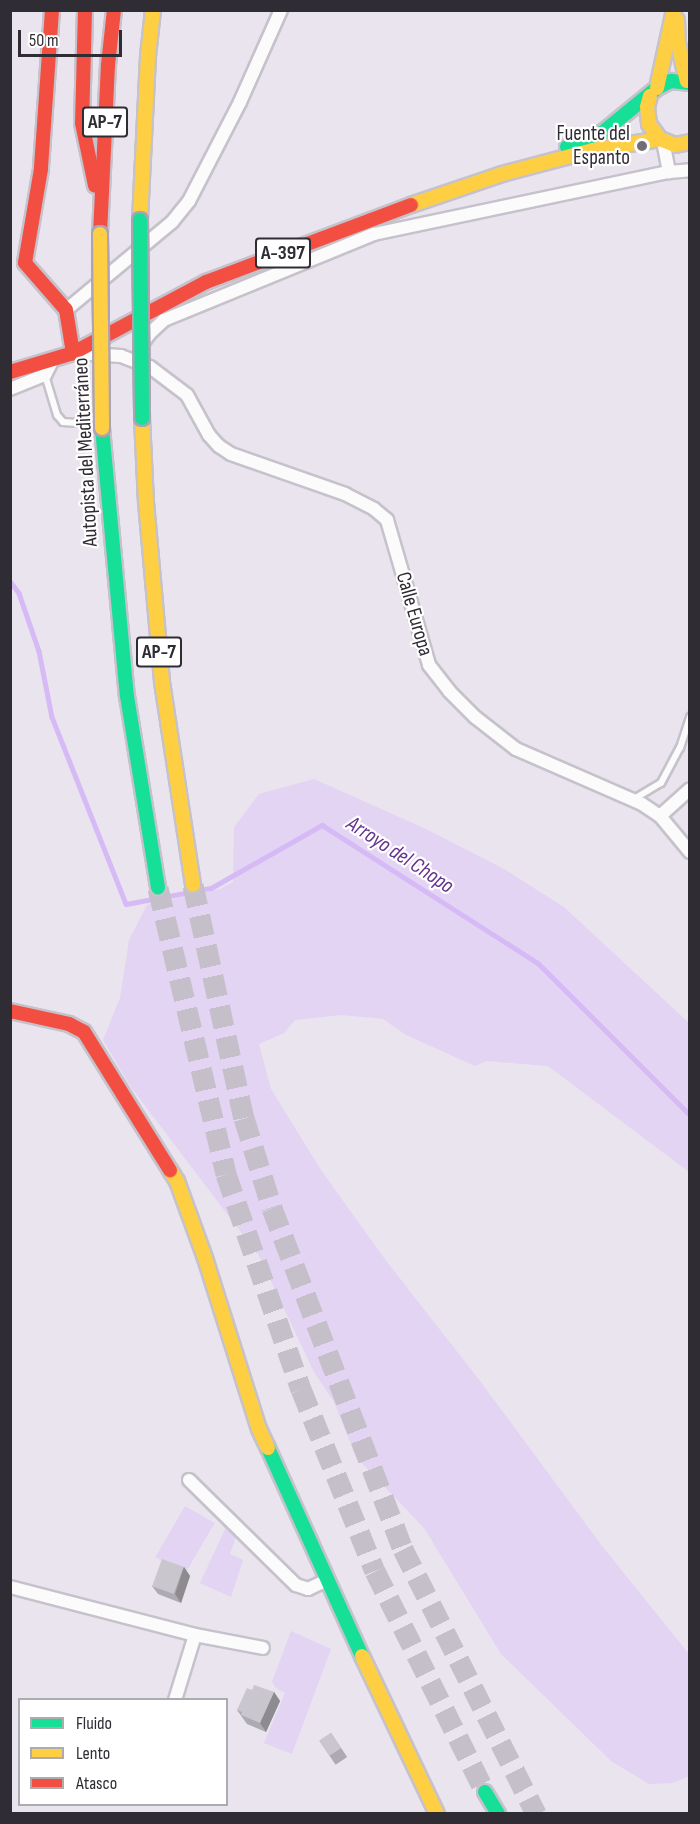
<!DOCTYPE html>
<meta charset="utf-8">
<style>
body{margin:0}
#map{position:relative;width:700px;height:1824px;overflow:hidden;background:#e9e4ee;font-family:"Sofia Sans Condensed",sans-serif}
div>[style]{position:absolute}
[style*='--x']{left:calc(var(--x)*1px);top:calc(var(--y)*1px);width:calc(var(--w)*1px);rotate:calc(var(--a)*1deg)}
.green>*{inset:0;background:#e3d4f4;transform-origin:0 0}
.stream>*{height:4.5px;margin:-2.25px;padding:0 2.25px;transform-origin:2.25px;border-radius:2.25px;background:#d6baf5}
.highway-tunnel>*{height:21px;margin-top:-10.5px;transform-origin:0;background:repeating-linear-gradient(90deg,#c4bfc9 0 21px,transparent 0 31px)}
.roads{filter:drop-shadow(2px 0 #c6c2cb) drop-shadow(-2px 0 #c6c2cb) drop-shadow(0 2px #c6c2cb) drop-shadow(0 -2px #c6c2cb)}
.lane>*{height:6px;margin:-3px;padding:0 3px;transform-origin:3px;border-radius:3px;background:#fcfbfc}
.street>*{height:12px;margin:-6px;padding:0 6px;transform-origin:6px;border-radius:6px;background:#fcfbfc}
.fast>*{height:14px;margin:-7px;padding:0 7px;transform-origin:7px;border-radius:7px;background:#16e098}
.slow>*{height:14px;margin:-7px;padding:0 7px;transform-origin:7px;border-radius:7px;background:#ffcf43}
.jam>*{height:14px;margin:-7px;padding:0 7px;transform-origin:7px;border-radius:7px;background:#f24e42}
.bridges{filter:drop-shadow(2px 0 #aca4b5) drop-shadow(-2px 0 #aca4b5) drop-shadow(0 2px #aca4b5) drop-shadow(0 -2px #aca4b5)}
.fast-bridge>*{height:14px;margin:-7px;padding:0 7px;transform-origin:7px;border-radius:7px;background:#16e098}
.slow-bridge>*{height:14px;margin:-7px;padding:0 7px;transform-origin:7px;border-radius:7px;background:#ffcf43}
.wall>*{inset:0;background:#aeaab1;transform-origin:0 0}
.shaded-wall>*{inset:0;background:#8d8b90}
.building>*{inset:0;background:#cac6ce;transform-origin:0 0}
.dots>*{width:16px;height:16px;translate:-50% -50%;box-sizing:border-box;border:3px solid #fff;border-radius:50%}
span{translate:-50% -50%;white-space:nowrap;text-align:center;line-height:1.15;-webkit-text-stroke:4.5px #fff;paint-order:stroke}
.shield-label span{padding:2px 4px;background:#fff;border:2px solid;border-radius:4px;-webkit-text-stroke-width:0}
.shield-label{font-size:20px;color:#302c34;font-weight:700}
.poi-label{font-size:21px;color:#302c34}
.right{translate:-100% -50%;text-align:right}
.street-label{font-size:21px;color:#302c34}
.water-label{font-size:22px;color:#653490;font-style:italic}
.frame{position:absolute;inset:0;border:12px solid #302c34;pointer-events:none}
.legend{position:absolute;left:18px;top:1698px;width:210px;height:108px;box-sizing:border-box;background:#fff;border:2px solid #acabae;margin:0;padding:8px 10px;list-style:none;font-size:18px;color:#302c34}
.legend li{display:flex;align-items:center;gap:12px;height:30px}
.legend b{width:30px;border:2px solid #acabae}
.scale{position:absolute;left:18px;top:30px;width:104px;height:27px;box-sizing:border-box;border:3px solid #302c34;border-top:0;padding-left:8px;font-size:18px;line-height:21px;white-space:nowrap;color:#302c34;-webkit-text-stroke:4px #fff;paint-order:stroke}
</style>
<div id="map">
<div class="green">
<div style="clip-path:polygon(314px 779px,426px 829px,504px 869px,564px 907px,689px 1023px,689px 1172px,548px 1066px,487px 1061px,475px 1066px,406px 1035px,383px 1019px,342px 1015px,295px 1020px,284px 1033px,259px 1044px,271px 1089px,321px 1170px,384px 1258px,480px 1381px,602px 1546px,689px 1654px,690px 1776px,672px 1783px,649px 1784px,611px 1761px,501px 1654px,424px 1528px,356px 1457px,334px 1402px,314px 1372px,259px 1256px,130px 1086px,103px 1040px,120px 998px,129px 940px,147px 905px,220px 889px,233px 882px,234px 827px,259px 794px)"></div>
<div style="left:185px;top:1506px;width:34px;height:59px;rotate:30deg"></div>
<div style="clip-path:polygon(227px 1525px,237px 1534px,230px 1554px,243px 1560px,231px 1597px,200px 1583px)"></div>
<div style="clip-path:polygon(291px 1631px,331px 1649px,292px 1754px,264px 1743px,285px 1693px,276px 1688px,272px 1682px)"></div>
</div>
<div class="stream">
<div style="--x:10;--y:581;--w:15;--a:53"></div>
<div style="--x:19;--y:593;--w:61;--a:71"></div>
<div style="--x:39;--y:651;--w:67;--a:78.9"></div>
<div style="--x:52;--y:717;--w:201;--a:68.4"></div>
<div style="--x:126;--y:904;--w:65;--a:-10.6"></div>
<div style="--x:198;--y:890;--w:13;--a:-9"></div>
<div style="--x:211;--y:888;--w:128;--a:-29.6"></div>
<div style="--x:322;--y:825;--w:256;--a:32.6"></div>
<div style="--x:538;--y:963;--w:215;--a:45"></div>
</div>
<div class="highway-tunnel">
<div style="--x:193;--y:885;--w:239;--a:77.7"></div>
<div style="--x:244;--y:1118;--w:94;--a:72.7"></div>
<div style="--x:272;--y:1208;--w:365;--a:69"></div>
<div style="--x:403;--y:1549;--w:297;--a:63.3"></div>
<div style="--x:158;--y:888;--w:294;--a:76.6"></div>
<div style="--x:226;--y:1174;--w:228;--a:70.8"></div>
<div style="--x:301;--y:1389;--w:196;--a:67.9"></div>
<div style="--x:375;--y:1571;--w:247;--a:63.5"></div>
</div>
<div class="roads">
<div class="lane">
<div style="--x:45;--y:375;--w:42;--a:73.3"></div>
<div style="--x:57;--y:415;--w:9;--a:49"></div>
<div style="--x:63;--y:422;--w:14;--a:4"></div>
<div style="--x:77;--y:423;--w:20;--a:-20"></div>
<div style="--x:634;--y:799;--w:31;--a:-31"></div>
<div style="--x:661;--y:783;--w:40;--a:-62"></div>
<div style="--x:680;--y:748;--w:33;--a:-72"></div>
</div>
<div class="street">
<div style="--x:663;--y:141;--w:32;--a:79"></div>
<div style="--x:66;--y:310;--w:138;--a:-39.7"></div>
<div style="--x:172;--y:222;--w:27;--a:-51"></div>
<div style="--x:189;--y:201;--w:111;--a:-62.7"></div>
<div style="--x:240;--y:102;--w:101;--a:-66"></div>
<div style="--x:142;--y:344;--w:14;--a:-54"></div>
<div style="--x:150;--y:333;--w:19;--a:-43"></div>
<div style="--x:164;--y:320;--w:227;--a:-22.3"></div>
<div style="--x:374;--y:234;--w:301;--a:-11.9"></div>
<div style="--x:669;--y:172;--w:21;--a:-5"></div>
<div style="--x:74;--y:353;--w:47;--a:3.7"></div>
<div style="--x:121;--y:356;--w:31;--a:21"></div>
<div style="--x:150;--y:367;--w:46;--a:37.1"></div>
<div style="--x:187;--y:395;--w:46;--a:61.2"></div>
<div style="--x:209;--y:435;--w:15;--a:48"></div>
<div style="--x:219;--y:446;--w:14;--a:34"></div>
<div style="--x:231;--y:454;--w:121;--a:19.3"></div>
<div style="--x:345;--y:494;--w:33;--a:27"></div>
<div style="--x:374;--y:509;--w:17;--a:40"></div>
<div style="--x:387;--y:520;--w:151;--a:73.8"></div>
<div style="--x:429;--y:665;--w:33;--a:52"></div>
<div style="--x:449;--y:691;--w:37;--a:45"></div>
<div style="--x:475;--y:717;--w:52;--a:38"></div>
<div style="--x:516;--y:749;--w:137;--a:23.6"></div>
<div style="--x:642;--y:804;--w:22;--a:34"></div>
<div style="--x:660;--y:816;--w:47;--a:50.2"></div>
<div style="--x:10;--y:389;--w:38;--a:-22"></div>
<div style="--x:45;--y:375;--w:18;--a:-63"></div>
<div style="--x:660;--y:816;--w:40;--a:-42"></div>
<div style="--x:189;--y:1480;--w:150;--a:44.5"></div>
<div style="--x:296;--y:1585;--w:13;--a:18"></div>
<div style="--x:308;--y:1589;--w:21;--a:-25"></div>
<div style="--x:10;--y:1587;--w:191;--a:14.5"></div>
<div style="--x:195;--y:1635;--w:69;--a:10.8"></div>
<div style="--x:175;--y:1700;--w:68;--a:-72.9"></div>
</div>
<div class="fast">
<div style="--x:567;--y:147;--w:38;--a:-22"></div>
<div style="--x:602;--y:133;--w:71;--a:-39.3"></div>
<div style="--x:657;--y:88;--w:16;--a:-27"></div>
<div style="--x:671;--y:81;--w:19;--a:6"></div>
<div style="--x:102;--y:428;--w:269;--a:84.7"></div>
<div style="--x:127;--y:696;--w:194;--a:80.8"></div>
<div style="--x:268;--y:1448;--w:228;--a:65.7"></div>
<div style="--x:485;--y:1792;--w:26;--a:59"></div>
</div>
<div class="slow">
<div style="--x:677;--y:20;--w:23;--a:88"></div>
<div style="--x:678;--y:43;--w:39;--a:77"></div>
<div style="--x:657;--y:88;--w:80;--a:-77.7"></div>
<div style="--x:650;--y:96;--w:11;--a:105"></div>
<div style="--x:647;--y:107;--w:17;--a:83"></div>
<div style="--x:649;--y:124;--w:19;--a:54"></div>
<div style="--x:660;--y:139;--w:16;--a:22"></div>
<div style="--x:675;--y:145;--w:15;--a:-11"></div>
<div style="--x:411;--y:205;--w:96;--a:-18.8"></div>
<div style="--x:502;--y:174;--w:94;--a:-14.8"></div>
<div style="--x:593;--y:150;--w:68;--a:-9.3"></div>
<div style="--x:140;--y:220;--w:164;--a:-87.2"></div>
<div style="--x:148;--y:56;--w:46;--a:-83.8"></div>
<div style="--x:142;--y:418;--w:84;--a:87.3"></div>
<div style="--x:146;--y:502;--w:181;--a:84.9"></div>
<div style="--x:162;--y:682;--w:205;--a:81.3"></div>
<div style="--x:170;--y:1170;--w:13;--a:58"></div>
<div style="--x:177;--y:1181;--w:82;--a:70"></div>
<div style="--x:205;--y:1258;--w:179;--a:72.5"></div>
<div style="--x:259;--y:1429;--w:21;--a:65"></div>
<div style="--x:362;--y:1656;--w:175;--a:64.6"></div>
</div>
<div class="jam">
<div style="--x:52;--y:10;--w:159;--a:94"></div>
<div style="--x:41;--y:169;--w:95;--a:99.7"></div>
<div style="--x:25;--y:263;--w:62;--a:48.9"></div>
<div style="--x:66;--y:310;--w:44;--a:80.8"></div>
<div style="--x:85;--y:10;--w:113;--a:91.5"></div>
<div style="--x:82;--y:123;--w:64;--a:78.3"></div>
<div style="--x:100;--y:234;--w:169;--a:-87.3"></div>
<div style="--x:108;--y:65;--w:55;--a:-83.8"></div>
<div style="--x:10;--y:372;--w:66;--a:-16.8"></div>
<div style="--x:73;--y:353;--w:151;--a:-28.1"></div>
<div style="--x:206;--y:282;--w:219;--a:-20.6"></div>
<div style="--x:10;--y:1011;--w:60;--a:12.4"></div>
<div style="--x:69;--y:1024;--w:17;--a:28"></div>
<div style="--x:84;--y:1032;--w:163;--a:58.1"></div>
</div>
</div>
<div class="bridges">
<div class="fast-bridge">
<div style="--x:140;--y:220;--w:198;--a:89.4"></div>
</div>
<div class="slow-bridge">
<div style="--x:100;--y:234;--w:194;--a:89.4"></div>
</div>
</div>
<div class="wall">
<div style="clip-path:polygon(184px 1567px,190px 1576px,181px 1603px,158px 1594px,152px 1586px)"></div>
<div style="clip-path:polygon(252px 1690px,274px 1692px,280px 1701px,266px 1732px,247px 1724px,237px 1710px)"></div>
<div style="left:331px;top:1733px;width:29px;height:14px;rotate:56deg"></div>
</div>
<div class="shaded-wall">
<div style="clip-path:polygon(184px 1567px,190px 1576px,181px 1603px,175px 1594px)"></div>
<div style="clip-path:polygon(274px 1692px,280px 1701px,266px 1732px,260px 1723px)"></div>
</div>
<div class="building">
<div style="left:162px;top:1559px;width:23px;height:29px;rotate:20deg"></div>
<div style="clip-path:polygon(254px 1685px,274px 1692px,260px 1723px,241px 1715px,242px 1712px,237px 1710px,247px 1688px,252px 1690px)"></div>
<div style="left:331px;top:1733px;width:18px;height:14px;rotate:56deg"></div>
</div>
<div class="dots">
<div style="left:642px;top:146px;background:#716c75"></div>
</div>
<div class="shield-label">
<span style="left:105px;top:122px">AP-7</span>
<span style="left:283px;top:253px">A-397</span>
<span style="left:159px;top:652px">AP-7</span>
</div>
<div class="poi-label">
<span class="right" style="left:630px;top:146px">Fuente del<br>Espanto</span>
</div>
<div class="street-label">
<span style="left:86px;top:452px;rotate:-93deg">Autopista del Mediterráneo</span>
<span style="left:414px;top:614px;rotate:74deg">Calle Europa</span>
</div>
<div class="water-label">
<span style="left:400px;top:855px;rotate:33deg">Arroyo del Chopo</span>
</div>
<div class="frame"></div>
<ul class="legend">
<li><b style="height:8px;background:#16e098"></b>Fluido</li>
<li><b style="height:8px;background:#ffcf43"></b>Lento</li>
<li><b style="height:8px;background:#f24e42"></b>Atasco</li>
</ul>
<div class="scale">50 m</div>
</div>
